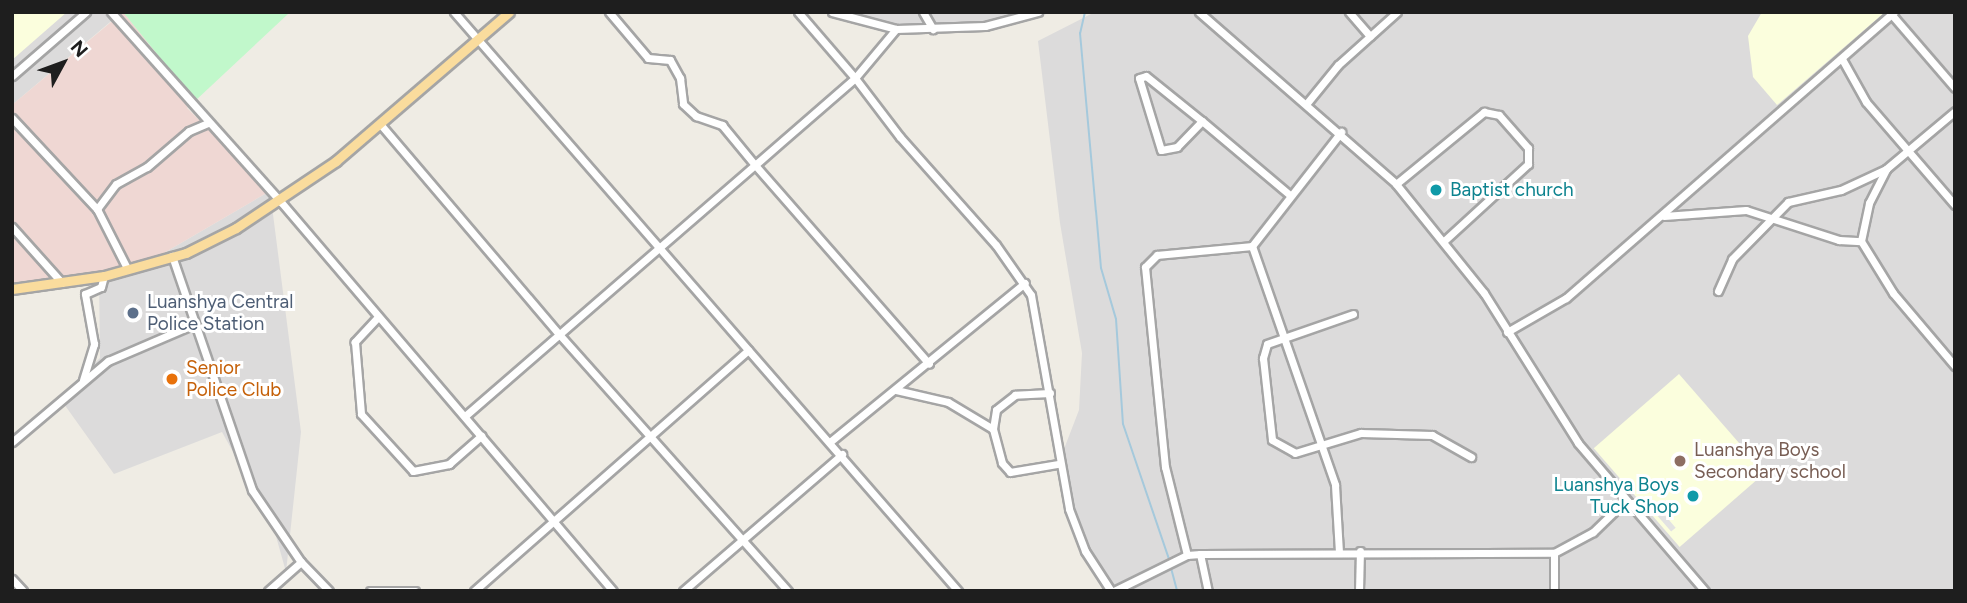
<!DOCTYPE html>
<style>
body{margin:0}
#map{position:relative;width:1967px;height:603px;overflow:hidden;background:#efece4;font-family:Figtree,sans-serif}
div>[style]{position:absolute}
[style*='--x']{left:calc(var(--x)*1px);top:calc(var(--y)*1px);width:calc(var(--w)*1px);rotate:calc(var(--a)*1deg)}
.residential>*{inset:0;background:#dcdbdb}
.commercial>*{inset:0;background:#efd7d3}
.education>*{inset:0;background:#fbfedd;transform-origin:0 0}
.park>*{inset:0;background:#c1f8cb}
.parking>*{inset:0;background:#e2e2e2;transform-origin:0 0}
.stream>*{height:2px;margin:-1px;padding:0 1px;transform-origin:1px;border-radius:1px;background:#a5c9dc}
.roads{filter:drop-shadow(2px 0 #a5a5a5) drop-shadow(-2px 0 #a5a5a5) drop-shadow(0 2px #a5a5a5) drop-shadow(0 -2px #a5a5a5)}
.minor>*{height:7px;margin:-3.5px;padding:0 3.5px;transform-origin:3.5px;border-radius:3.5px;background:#fff}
.major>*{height:9px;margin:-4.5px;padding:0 4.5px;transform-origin:4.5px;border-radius:4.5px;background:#fadc9d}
.dots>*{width:19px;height:19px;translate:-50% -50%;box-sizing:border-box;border:4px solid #fff;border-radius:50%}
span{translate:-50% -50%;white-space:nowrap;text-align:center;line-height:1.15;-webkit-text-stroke:6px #fff;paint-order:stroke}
.culture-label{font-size:19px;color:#0d838f}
.left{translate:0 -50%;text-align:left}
.right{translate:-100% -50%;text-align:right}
.service-label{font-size:19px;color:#4e5e75}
.food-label{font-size:19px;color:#c56008}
.education-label{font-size:19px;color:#785e54}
.frame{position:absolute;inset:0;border:14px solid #1e1e1e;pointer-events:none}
.north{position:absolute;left:28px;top:28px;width:70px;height:70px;-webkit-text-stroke:5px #fff;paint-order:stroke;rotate:49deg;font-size:19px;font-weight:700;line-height:28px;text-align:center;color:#1e1e1e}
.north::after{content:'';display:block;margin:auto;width:24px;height:32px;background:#1e1e1e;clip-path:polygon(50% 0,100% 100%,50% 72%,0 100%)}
</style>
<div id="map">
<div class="residential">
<div style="clip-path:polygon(12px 12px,122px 12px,12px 105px)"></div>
<div style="clip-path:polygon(854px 12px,1053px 12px,992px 31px,883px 26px)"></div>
<div style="clip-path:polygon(1095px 12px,1955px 12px,1955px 591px,1105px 591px,1091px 564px,1059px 462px,1079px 410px,1082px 353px,1060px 223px,1038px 41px)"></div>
<div style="clip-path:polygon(270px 191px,301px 432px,286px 572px,272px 522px,222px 432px,114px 474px,59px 397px,100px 358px,99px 276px,133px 271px)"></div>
</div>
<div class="commercial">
<div style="clip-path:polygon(123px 12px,195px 101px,187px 108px,270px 191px,133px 271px,12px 286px,12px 105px)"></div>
</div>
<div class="education">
<div style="clip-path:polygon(12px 12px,67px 12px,12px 60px)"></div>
<div style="clip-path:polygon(1762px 12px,1885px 12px,1777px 105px,1753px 77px,1748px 36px)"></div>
<div style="left:1679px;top:374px;width:131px;height:113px;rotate:49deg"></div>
</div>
<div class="park">
<div style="clip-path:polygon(123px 12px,286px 12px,288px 14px,195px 101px)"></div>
</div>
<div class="parking">
<div style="left:1656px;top:505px;width:30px;height:6px;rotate:49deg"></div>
</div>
<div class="stream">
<div style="--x:1085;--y:12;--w:22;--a:103"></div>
<div style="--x:1080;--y:33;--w:179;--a:84.9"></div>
<div style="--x:1096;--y:211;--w:57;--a:85"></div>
<div style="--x:1101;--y:268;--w:53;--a:73.6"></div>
<div style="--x:1116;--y:319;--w:105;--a:86.2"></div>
<div style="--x:1123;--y:424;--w:143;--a:71.2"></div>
<div style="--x:1171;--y:568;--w:24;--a:75"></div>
</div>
<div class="roads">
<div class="minor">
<div style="--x:111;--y:12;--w:255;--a:48.2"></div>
<div style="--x:281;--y:202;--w:511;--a:49.52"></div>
<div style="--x:454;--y:12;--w:768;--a:48.96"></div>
<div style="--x:609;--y:12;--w:60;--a:49.7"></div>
<div style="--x:648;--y:58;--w:22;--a:5"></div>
<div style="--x:670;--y:60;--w:21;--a:61"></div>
<div style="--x:680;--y:78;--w:26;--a:83"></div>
<div style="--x:683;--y:104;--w:18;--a:43"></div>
<div style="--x:696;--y:116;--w:28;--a:19"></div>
<div style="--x:722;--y:125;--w:52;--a:50.5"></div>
<div style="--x:755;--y:165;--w:133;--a:-41"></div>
<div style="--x:855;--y:78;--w:87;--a:-130.8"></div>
<div style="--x:832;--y:12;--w:66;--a:14.9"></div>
<div style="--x:896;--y:29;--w:89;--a:-1.9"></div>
<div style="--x:985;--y:26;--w:55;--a:-14.8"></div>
<div style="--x:923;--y:12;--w:20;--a:60"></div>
<div style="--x:1199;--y:12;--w:262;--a:41.1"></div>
<div style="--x:1396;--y:184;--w:140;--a:51.1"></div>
<div style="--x:1484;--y:293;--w:177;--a:57.9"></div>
<div style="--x:1578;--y:443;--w:195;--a:49.4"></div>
<div style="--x:1349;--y:12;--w:32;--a:49"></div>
<div style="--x:1892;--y:15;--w:96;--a:49.2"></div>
<div style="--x:896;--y:29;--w:64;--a:129.9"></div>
<div style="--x:855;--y:78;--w:74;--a:52.7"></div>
<div style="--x:900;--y:137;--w:144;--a:48.4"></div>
<div style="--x:996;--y:245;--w:61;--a:55"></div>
<div style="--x:1031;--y:295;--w:217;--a:79.9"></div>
<div style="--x:1069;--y:509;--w:45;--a:69.1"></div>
<div style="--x:1085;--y:551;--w:48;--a:57"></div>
<div style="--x:1842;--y:59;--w:49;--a:60.8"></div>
<div style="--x:1866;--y:102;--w:136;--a:49.2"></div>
<div style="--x:12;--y:76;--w:98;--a:-40.9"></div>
<div style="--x:1307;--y:103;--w:49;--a:-50.8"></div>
<div style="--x:1338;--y:65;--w:79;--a:-41.9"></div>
<div style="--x:12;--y:118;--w:125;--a:47"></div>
<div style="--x:97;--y:209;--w:68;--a:63.1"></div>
<div style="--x:1202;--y:121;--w:36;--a:134"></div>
<div style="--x:1177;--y:147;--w:16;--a:169"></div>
<div style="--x:1161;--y:150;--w:75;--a:-107"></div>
<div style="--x:1139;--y:78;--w:7;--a:-16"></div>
<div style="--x:1146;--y:76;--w:72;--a:38.8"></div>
<div style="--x:1202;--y:121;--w:115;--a:40.1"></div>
<div style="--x:381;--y:125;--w:273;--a:49.6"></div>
<div style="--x:558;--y:333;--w:346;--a:48.3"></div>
<div style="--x:1396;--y:184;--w:114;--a:-39.3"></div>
<div style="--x:1484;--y:112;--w:15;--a:11"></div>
<div style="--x:1499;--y:115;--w:44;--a:48.7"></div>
<div style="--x:1528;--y:148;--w:16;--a:90"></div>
<div style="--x:1528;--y:164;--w:114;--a:137.5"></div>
<div style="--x:97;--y:209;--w:31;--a:-53"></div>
<div style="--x:116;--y:184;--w:35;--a:-29"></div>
<div style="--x:147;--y:167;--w:55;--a:-40.6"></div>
<div style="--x:189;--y:131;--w:21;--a:-23"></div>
<div style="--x:1664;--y:216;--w:82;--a:-4.2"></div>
<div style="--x:1746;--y:210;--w:98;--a:17.9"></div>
<div style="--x:1839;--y:240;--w:22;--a:3"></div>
<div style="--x:1861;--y:241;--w:61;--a:58.4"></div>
<div style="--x:1893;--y:293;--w:96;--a:49.7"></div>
<div style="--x:12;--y:227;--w:75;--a:48.2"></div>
<div style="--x:1861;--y:241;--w:39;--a:-78"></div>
<div style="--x:1869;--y:203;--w:38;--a:-63"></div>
<div style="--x:1886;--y:169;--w:90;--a:-40"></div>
<div style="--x:1252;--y:246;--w:253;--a:70.8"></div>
<div style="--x:1335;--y:485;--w:67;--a:86.6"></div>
<div style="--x:172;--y:256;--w:247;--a:71.1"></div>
<div style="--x:252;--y:490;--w:87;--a:55.8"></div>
<div style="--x:301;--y:562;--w:40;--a:46"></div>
<div style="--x:1718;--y:291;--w:35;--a:-66"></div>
<div style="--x:1732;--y:259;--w:80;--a:-45.5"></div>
<div style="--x:1788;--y:202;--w:54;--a:-12.8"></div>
<div style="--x:1841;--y:190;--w:50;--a:-25"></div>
<div style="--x:1353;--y:314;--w:91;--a:160.8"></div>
<div style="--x:1267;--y:344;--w:15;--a:106"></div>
<div style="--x:1263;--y:358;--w:82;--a:83.7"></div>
<div style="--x:1272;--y:440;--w:26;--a:29"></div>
<div style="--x:1295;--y:453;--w:69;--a:-16.9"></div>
<div style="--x:1361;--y:433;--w:71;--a:1.6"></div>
<div style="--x:1432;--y:435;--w:45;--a:29.4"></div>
<div style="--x:377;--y:318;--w:33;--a:133"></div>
<div style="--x:355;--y:342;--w:72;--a:85.2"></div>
<div style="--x:361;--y:414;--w:77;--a:47.6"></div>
<div style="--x:413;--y:471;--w:37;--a:-11"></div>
<div style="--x:449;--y:464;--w:43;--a:-41.2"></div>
<div style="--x:1507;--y:332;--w:68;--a:-30"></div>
<div style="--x:1566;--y:298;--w:435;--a:-41.1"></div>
<div style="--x:83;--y:380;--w:38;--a:-73"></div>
<div style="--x:94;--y:344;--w:51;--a:-100.2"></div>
<div style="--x:85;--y:294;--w:17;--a:-24"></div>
<div style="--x:101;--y:287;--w:11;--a:-75"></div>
<div style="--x:896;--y:390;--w:53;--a:13"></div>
<div style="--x:948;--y:402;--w:52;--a:31"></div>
<div style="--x:1050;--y:393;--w:35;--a:177"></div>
<div style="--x:1015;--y:395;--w:24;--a:142"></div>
<div style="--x:996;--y:410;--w:19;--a:99"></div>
<div style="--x:993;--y:429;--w:35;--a:75"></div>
<div style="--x:1002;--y:463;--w:12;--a:48"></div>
<div style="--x:1010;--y:472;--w:49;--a:-9.5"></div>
<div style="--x:465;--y:416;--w:384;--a:-40.9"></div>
<div style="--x:755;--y:165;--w:264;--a:48.8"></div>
<div style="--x:831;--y:441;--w:250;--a:-39.2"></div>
<div style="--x:12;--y:442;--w:126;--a:-40.2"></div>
<div style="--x:108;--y:361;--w:91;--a:-23.2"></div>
<div style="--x:1554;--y:553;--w:38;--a:90"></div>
<div style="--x:1200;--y:554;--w:38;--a:78"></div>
<div style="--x:1187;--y:555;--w:91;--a:-104"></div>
<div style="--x:1165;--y:467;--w:201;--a:-95.7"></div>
<div style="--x:1145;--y:267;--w:17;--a:-45"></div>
<div style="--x:1157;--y:255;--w:95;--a:-5.4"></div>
<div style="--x:1252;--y:246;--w:145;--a:-52"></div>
<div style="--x:12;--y:579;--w:16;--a:47"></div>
<div style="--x:268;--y:591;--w:44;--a:-41.3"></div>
<div style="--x:370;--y:591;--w:45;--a:0"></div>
<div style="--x:474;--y:591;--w:365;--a:-41.3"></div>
<div style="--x:683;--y:591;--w:210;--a:-40.7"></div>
<div style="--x:1114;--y:591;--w:81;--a:-26.3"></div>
<div style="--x:1187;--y:555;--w:13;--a:-4"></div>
<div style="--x:1200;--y:554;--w:354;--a:-0.2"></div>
<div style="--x:1554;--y:553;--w:44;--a:-28.3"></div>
<div style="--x:1593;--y:532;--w:46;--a:-44.1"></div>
<div style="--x:1359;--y:591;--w:40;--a:-88.6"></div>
</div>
<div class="major">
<div style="--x:12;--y:289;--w:93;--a:-8"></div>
<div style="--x:104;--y:276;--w:85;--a:-15.7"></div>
<div style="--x:186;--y:253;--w:56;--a:-26.6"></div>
<div style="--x:236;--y:228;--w:120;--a:-33.8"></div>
<div style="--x:336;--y:161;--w:228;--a:-40.7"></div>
</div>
</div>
<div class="dots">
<div style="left:1436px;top:190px;background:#0f9aa8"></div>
<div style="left:133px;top:313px;background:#5c6f8a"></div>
<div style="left:172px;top:379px;background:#e8710a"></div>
<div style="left:1680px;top:461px;background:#8d6e63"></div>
<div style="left:1693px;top:496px;background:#0f9aa8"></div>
</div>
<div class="culture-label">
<span class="left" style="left:1450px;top:190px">Baptist church</span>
<span class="right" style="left:1679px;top:496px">Luanshya Boys<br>Tuck Shop</span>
</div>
<div class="service-label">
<span class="left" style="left:147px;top:313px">Luanshya Central<br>Police Station</span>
</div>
<div class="food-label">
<span class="left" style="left:186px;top:379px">Senior<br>Police Club</span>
</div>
<div class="education-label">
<span class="left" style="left:1694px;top:461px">Luanshya Boys<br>Secondary school</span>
</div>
<div class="frame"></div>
<div class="north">N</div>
</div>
